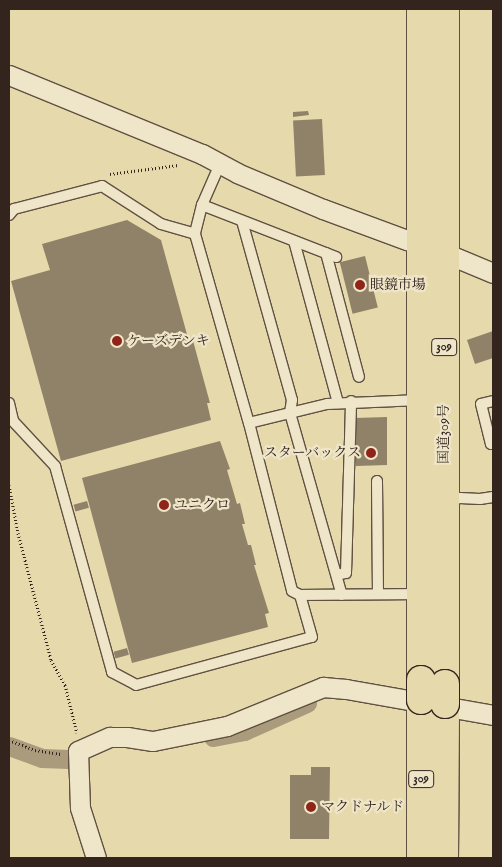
<!DOCTYPE html>
<meta charset="utf-8">
<style>
body{margin:0}
#map{position:relative;width:502px;height:867px;overflow:hidden;background:#e6d9ac;font-family:"IM FELL English","Noto Serif JP",serif}
div>[style]{position:absolute}
[style*='--x']{left:calc(var(--x)*1px);top:calc(var(--y)*1px);width:calc(var(--w)*1px);rotate:calc(var(--a)*1deg)}
.canal>*{height:19px;margin:-9.5px;padding:0 9.5px;transform-origin:9.5px;border-radius:9.5px;background:#a99b7c}
.building>*{inset:0;background:#908268;transform-origin:0 0}
.path>*{height:3px;margin-top:-1.5px;transform-origin:0;background:repeating-linear-gradient(90deg,#33241e 0 1px,transparent 0 3.5px)}
.roads{filter:drop-shadow(1px 0 #605142) drop-shadow(-1px 0 #605142) drop-shadow(0 1px #605142) drop-shadow(0 -1px #605142)}
.lane>*{height:10px;margin:-5px;padding:0 5px;transform-origin:5px;border-radius:5px;background:#efe6c9}
.street>*{height:19px;margin:-9.5px;padding:0 9.5px;transform-origin:9.5px;border-radius:9.5px;background:#efe6c9}
.highway>*{height:28px;margin:-14px;padding:0 14px;transform-origin:14px;border-radius:14px;background:#e6d9ac}
.bridges{filter:drop-shadow(1px 0 #33241e) drop-shadow(-1px 0 #33241e) drop-shadow(0 1px #33241e) drop-shadow(0 -1px #33241e)}
.highway-bridge>*{height:28px;margin:-14px;padding:0 14px;transform-origin:14px;border-radius:14px;background:#e6d9ac}
.dots>*{width:14px;height:14px;translate:-50% -50%;box-sizing:border-box;border:2px solid #efe6c9;border-radius:50%}
span{translate:-50% -50%;white-space:nowrap;text-align:center;line-height:1.15;-webkit-text-stroke:4.5px #efe6c9;paint-order:stroke}
.shield-label span{padding:1px 4px;background:#efe6c9;border:1px solid;border-radius:4px;-webkit-text-stroke-width:0}
.shield-label{font-size:12px;color:#33241e;font-weight:700}
.poi-label{font-size:14px;color:#33241e}
.left{translate:0 -50%;text-align:left}
.right{translate:-100% -50%;text-align:right}
.street-label{font-size:14px;color:#33241e}
.frame{position:absolute;inset:0;border:10px solid #33241e;pointer-events:none}
</style>
<div id="map">
<div class="canal">
<div style="--x:213;--y:737;--w:32;--a:-11"></div>
<div style="--x:244;--y:731;--w:69;--a:-24"></div>
<div style="--x:9;--y:746;--w:35;--a:20"></div>
<div style="--x:42;--y:758;--w:26;--a:2"></div>
</div>
<div class="building">
<div style="clip-path:polygon(308px 111px,309px 115px,293px 117px,293px 112px)"></div>
<div style="left:322px;top:119px;width:56px;height:29px;rotate:87deg"></div>
<div style="clip-path:polygon(127px 220px,161px 240px,188px 338px,192px 337px,210px 403px,207px 403px,211px 420px,61px 461px,11px 281px,50px 270px,42px 244px)"></div>
<div style="left:365px;top:256px;width:53px;height:26px;rotate:76deg"></div>
<div style="clip-path:polygon(493px 331px,493px 358px,475px 364px,467px 340px)"></div>
<div style="clip-path:polygon(387px 417px,387px 465px,356px 466px,355px 442px,345px 433px,355px 433px,355px 418px)"></div>
<div style="clip-path:polygon(220px 441px,230px 469px,227px 470px,237px 504px,240px 503px,245px 524px,242px 524px,248px 545px,251px 545px,256px 565px,254px 565px,269px 613px,265px 614px,268px 627px,132px 663px,82px 478px)"></div>
<div style="left:87px;top:501px;width:7px;height:14px;rotate:74deg"></div>
<div style="left:127px;top:648px;width:7px;height:14px;rotate:74deg"></div>
<div style="clip-path:polygon(311px 767px,330px 767px,329px 839px,290px 839px,290px 775px,311px 775px)"></div>
</div>
<div class="path">
<div style="--x:110;--y:174;--w:69;--a:-7.5"></div>
<div style="--x:9;--y:485;--w:49;--a:79.4"></div>
<div style="--x:18;--y:533;--w:131;--a:75.4"></div>
<div style="--x:51;--y:660;--w:29;--a:61"></div>
<div style="--x:65;--y:685;--w:49;--a:76"></div>
<div style="--x:9;--y:740;--w:28;--a:21"></div>
<div style="--x:35;--y:750;--w:26;--a:9"></div>
</div>
<div class="roads">
<div class="lane">
<div style="--x:220;--y:164;--w:45;--a:113.7"></div>
<div style="--x:202;--y:205;--w:30;--a:104"></div>
<div style="--x:195;--y:234;--w:197;--a:74.1"></div>
<div style="--x:202;--y:205;--w:144;--a:21.2"></div>
<div style="--x:9;--y:215;--w:8;--a:-50"></div>
<div style="--x:14;--y:209;--w:91;--a:-14.6"></div>
<div style="--x:102;--y:186;--w:70;--a:32.8"></div>
<div style="--x:161;--y:224;--w:35;--a:16"></div>
<div style="--x:242;--y:221;--w:186;--a:74.4"></div>
<div style="--x:292;--y:400;--w:13;--a:99"></div>
<div style="--x:290;--y:413;--w:189;--a:74.1"></div>
<div style="--x:294;--y:241;--w:168;--a:74.8"></div>
<div style="--x:326;--y:253;--w:128;--a:75.1"></div>
<div style="--x:420;--y:400;--w:93;--a:177.5"></div>
<div style="--x:327;--y:404;--w:80;--a:166.3"></div>
<div style="--x:249;--y:423;--w:173;--a:75.6"></div>
<div style="--x:292;--y:591;--w:9;--a:27"></div>
<div style="--x:300;--y:595;--w:120;--a:-0.5"></div>
<div style="--x:493;--y:401;--w:12;--a:166"></div>
<div style="--x:481;--y:404;--w:41;--a:76"></div>
<div style="--x:491;--y:444;--w:2;--a:-27"></div>
<div style="--x:9;--y:403;--w:18;--a:77"></div>
<div style="--x:13;--y:421;--w:62;--a:47"></div>
<div style="--x:55;--y:466;--w:214;--a:74.5"></div>
<div style="--x:112;--y:672;--w:27;--a:28"></div>
<div style="--x:136;--y:685;--w:182;--a:-15.3"></div>
<div style="--x:312;--y:637;--w:44;--a:-105.9"></div>
<div style="--x:377;--y:481;--w:113;--a:89.5"></div>
<div style="--x:447;--y:501;--w:13;--a:-13"></div>
<div style="--x:460;--y:498;--w:20;--a:3"></div>
<div style="--x:480;--y:499;--w:13;--a:-9"></div>
<div style="--x:337;--y:575;--w:9;--a:-13"></div>
<div style="--x:346;--y:573;--w:172;--a:-88.3"></div>
</div>
<div class="street">
<div style="--x:9;--y:75;--w:209;--a:22.3"></div>
<div style="--x:202;--y:154;--w:40;--a:28"></div>
<div style="--x:237;--y:173;--w:93;--a:22.7"></div>
<div style="--x:323;--y:209;--w:90;--a:20.3"></div>
<div style="--x:407;--y:240;--w:14;--a:12"></div>
<div style="--x:421;--y:243;--w:78;--a:22.6"></div>
<div style="--x:96;--y:858;--w:52;--a:-107.7"></div>
<div style="--x:80;--y:808;--w:57;--a:-92"></div>
<div style="--x:78;--y:751;--w:35;--a:-24"></div>
<div style="--x:110;--y:737;--w:17;--a:0"></div>
<div style="--x:127;--y:737;--w:26;--a:9"></div>
<div style="--x:153;--y:741;--w:76;--a:-11.5"></div>
<div style="--x:227;--y:726;--w:104;--a:-22.1"></div>
<div style="--x:323;--y:687;--w:23;--a:5"></div>
<div style="--x:346;--y:689;--w:149;--a:10"></div>
</div>
<div class="highway">
<div style="--x:445;--y:9;--w:675;--a:90"></div>
<div style="--x:421;--y:680;--w:671;--a:-90"></div>
<div style="--x:421;--y:700;--w:158;--a:90"></div>
<div style="--x:444;--y:858;--w:154;--a:-89.6"></div>
</div>
</div>
<div class="bridges">
<div class="highway-bridge">
<div style="--x:445;--y:684;--w:20;--a:90"></div>
<div style="--x:421;--y:700;--w:20;--a:-90"></div>
</div>
</div>
<div class="dots">
<div style="left:360px;top:285px;background:#8f2418"></div>
<div style="left:117px;top:341px;background:#8f2418"></div>
<div style="left:371px;top:453px;background:#8f2418"></div>
<div style="left:164px;top:505px;background:#8f2418"></div>
<div style="left:311px;top:807px;background:#8f2418"></div>
</div>
<div class="shield-label">
<span style="left:444px;top:347px">309</span>
<span style="left:421px;top:779px">309</span>
</div>
<div class="poi-label">
<span class="left" style="left:370px;top:285px">眼鏡市場</span>
<span class="left" style="left:127px;top:341px">ケーズデンキ</span>
<span class="right" style="left:361px;top:453px">スターバックス</span>
<span class="left" style="left:174px;top:505px">ユニクロ</span>
<span class="left" style="left:321px;top:807px">マクドナルド</span>
</div>
<div class="street-label">
<span style="left:444px;top:434px;rotate:-90deg">国道309号</span>
</div>
<div class="frame"></div>
</div>
